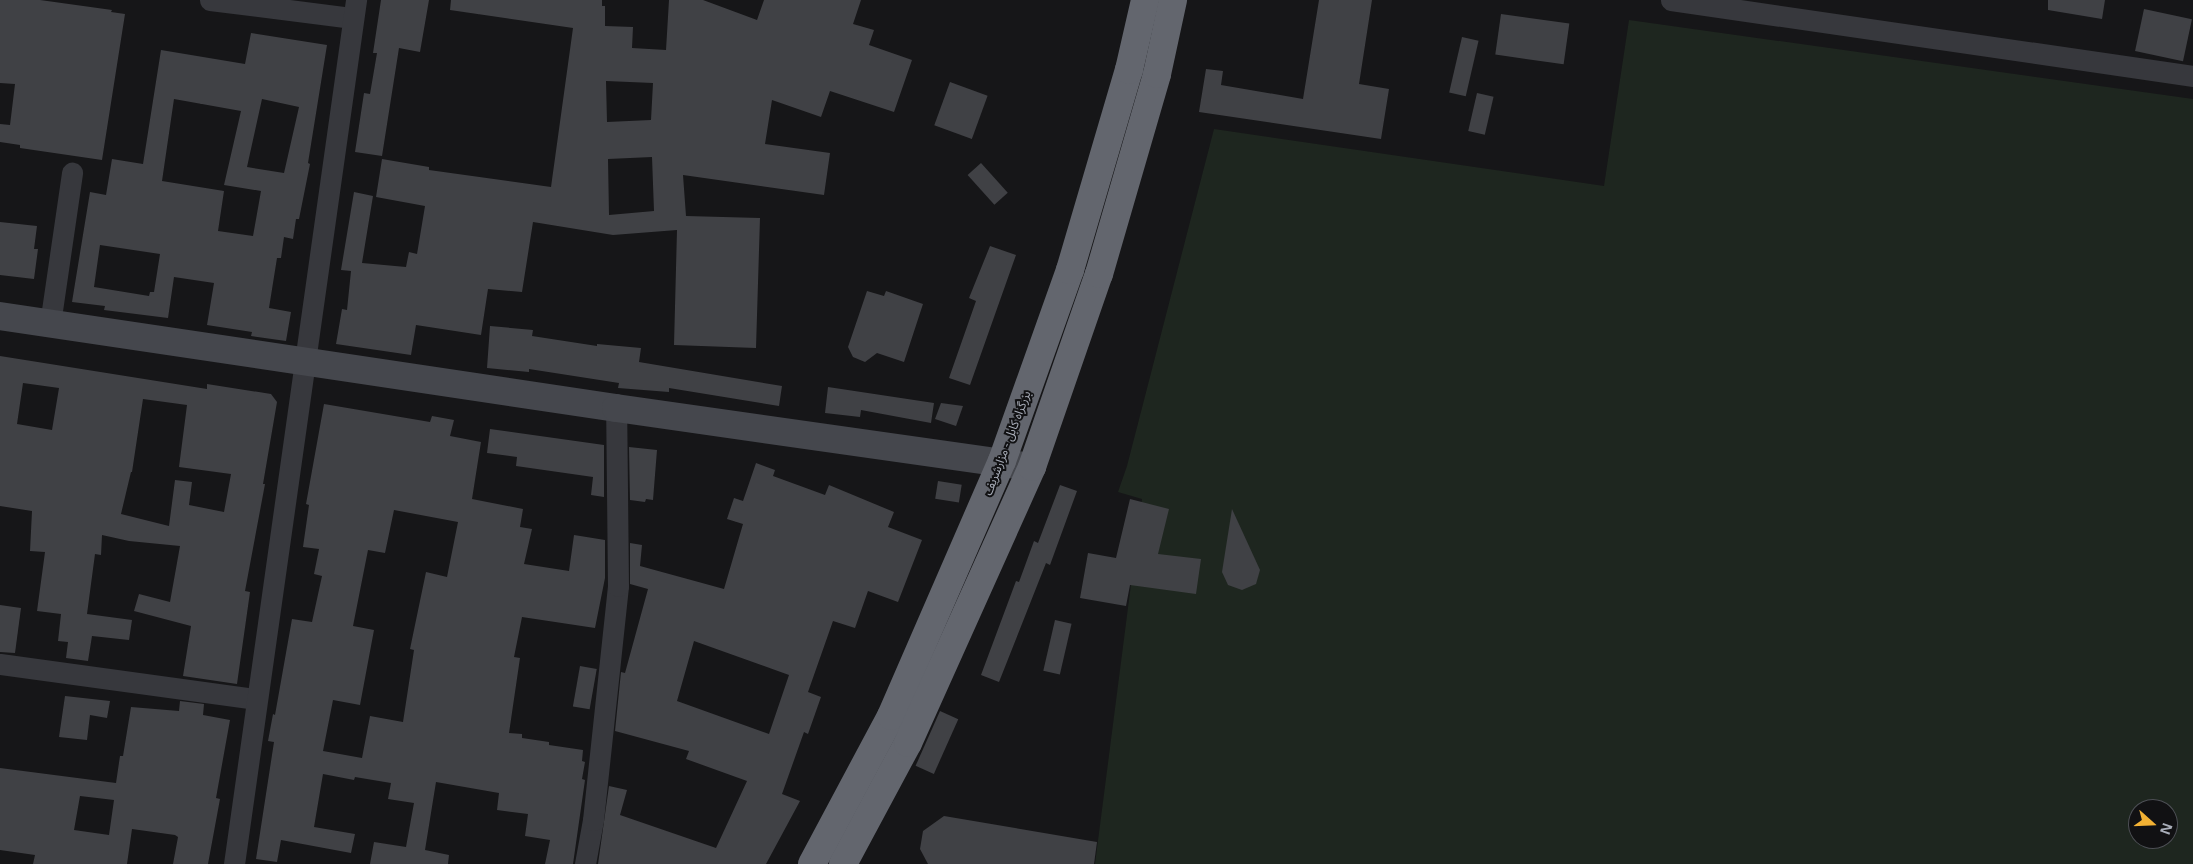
<!DOCTYPE html>
<meta charset="utf-8">
<style>
body{margin:0}
#map{position:relative;width:2193px;height:864px;overflow:hidden;background:#161618;font-family:"Open Sans","Noto Sans Arabic",sans-serif}
div>[style]{position:absolute}
[style*='--x']{left:calc(var(--x)*1px);top:calc(var(--y)*1px);width:calc(var(--w)*1px);rotate:calc(var(--a)*1deg)}
.green>*{inset:0;background:#1e261f}
.building>*{inset:0;background:#404145;transform-origin:0 0}
.street>*{height:21px;margin:-10.5px;padding:0 10.5px;transform-origin:10.5px;border-radius:10.5px;background:#37383d}
.secondary>*{height:28px;margin:-14px;padding:0 14px;transform-origin:14px;border-radius:14px;background:#45474d}
.highway>*{height:28px;margin:-14px;padding:0 14px;transform-origin:14px;border-radius:14px;background:#63666e}
span{translate:-50% -50%;white-space:nowrap;text-align:center;line-height:1.15;-webkit-text-stroke:4px #111113;paint-order:stroke}
.street-label{font-size:12px;color:#a8adb8}
.north{position:absolute;left:2128px;top:799px;width:50px;height:50px;box-sizing:border-box;background:#111113;border:1px solid #4d4f55;border-radius:50%;rotate:110deg;font-size:14px;font-weight:700;line-height:20px;text-align:center;color:#a8adb8}
.north::after{content:'';display:block;margin:auto;width:18px;height:22px;background:#f2b134;clip-path:polygon(50% 0,100% 100%,50% 72%,0 100%)}
</style>
<div id="map">
<div class="green">
<div style="clip-path:polygon(evenodd,1629px 20px,2193px 99px,2193px 864px,1095px 864px,1142px 499px,1118px 492px,1127px 466px,1214px 129px,1604px 186px,1629px 20px,2138px 809px,2168px 809px,2168px 839px,2138px 839px,2138px 809px)"></div>
</div>
<div class="building">
<div style="clip-path:polygon(0 0,40px 0,112px 10px,111px 12px,125px 14px,102px 160px,20px 148px,20px 145px,0 142px,0 124px,10px 125px,15px 84px,0 83px)"></div>
<div style="clip-path:polygon(381px 0,429px 0,420px 52px,399px 48px,382px 156px,355px 152px,364px 93px,370px 94px,377px 53px,373px 53px)"></div>
<div style="clip-path:polygon(evenodd,451px 0,602px 0,602px 6px,605px 6px,605px 26px,633px 27px,632px 48px,666px 50px,669px 0,703px 0,757px 20px,764px 0,861px 0,853px 24px,874px 30px,869px 45px,912px 60px,894px 112px,830px 91px,821px 117px,772px 100px,765px 144px,830px 153px,824px 195px,683px 175px,686px 216px,760px 218px,756px 348px,674px 345px,677px 230px,613px 235px,533px 222px,522px 292px,488px 289px,481px 335px,416px 325px,411px 355px,336px 344px,342px 309px,347px 310px,351px 271px,341px 270px,354px 192px,373px 196px,362px 263px,406px 267px,409px 252px,417px 254px,425px 206px,376px 197px,382px 159px,429px 167px,429px 170px,551px 187px,573px 28px,450px 10px,451px 0,606px 81px,653px 83px,651px 120px,607px 122px,606px 81px,451px 0,652px 157px,654px 211px,609px 215px,608px 159px,652px 157px)"></div>
<div style="clip-path:polygon(1319px 0,1372px 0,1359px 84px,1389px 89px,1381px 139px,1199px 112px,1206px 69px,1223px 71px,1221px 85px,1303px 99px)"></div>
<div style="clip-path:polygon(2048px 0,2105px 0,2102px 19px,2048px 10px)"></div>
<div style="left:2144px;top:9px;width:49px;height:43px;rotate:12deg"></div>
<div style="left:1501px;top:14px;width:69px;height:41px;rotate:8deg"></div>
<div style="clip-path:polygon(evenodd,251px 33px,327px 45px,308px 163px,310px 164px,299px 219px,296px 219px,293px 239px,284px 237px,281px 258px,277px 258px,269px 308px,291px 312px,286px 341px,251px 336px,252px 332px,207px 325px,214px 283px,174px 277px,168px 318px,104px 310px,105px 306px,72px 302px,90px 192px,106px 195px,112px 159px,143px 164px,161px 50px,245px 64px,251px 33px,174px 99px,241px 111px,224px 185px,261px 191px,253px 236px,218px 231px,224px 191px,162px 181px,174px 99px,251px 33px,262px 99px,299px 107px,284px 173px,247px 167px,262px 99px,251px 33px,100px 245px,160px 254px,154px 292px,150px 292px,149px 296px,94px 287px,100px 245px)"></div>
<div style="left:1462px;top:37px;width:17px;height:57px;rotate:13deg"></div>
<div style="left:950px;top:82px;width:40px;height:46px;rotate:20deg"></div>
<div style="left:1477px;top:93px;width:17px;height:39px;rotate:13deg"></div>
<div style="left:981px;top:163px;width:40px;height:18px;rotate:48deg"></div>
<div style="clip-path:polygon(0 222px,37px 226px,34px 249px,38px 249px,34px 279px,0 275px)"></div>
<div style="clip-path:polygon(990px 246px,1016px 255px,970px 385px,949px 378px,976px 301px,969px 298px)"></div>
<div style="clip-path:polygon(867px 291px,884px 296px,886px 291px,923px 304px,904px 362px,877px 353px,865px 362px,853px 357px,848px 347px)"></div>
<div style="clip-path:polygon(490px 326px,533px 330px,532px 336px,597px 346px,597px 344px,641px 348px,639px 362px,782px 386px,779px 406px,669px 388px,669px 392px,618px 388px,619px 383px,529px 369px,529px 372px,487px 368px)"></div>
<div style="clip-path:polygon(evenodd,0 356px,207px 389px,207px 384px,271px 394px,277px 402px,263px 484px,265px 484px,245px 591px,250px 592px,237px 684px,183px 676px,191px 626px,134px 611px,139px 594px,170px 602px,180px 546px,129px 541px,102px 535px,101px 555px,95px 554px,87px 614px,132px 620px,129px 640px,92px 636px,88px 661px,66px 658px,68px 642px,58px 641px,61px 614px,37px 611px,45px 552px,30px 551px,32px 511px,0 506px,0 356px,23px 383px,59px 388px,52px 430px,17px 424px,23px 383px,0 356px,143px 399px,187px 405px,179px 467px,231px 474px,224px 512px,189px 505px,192px 482px,175px 480px,169px 526px,121px 514px,131px 472px,132px 472px,143px 399px)"></div>
<div style="clip-path:polygon(828px 387px,934px 403px,931px 423px,861px 410px,860px 417px,825px 413px)"></div>
<div style="clip-path:polygon(941px 403px,963px 406px,956px 426px,935px 419px)"></div>
<div style="clip-path:polygon(evenodd,324px 404px,430px 422px,432px 416px,454px 420px,450px 436px,481px 442px,472px 499px,523px 509px,520px 527px,532px 529px,524px 564px,569px 571px,574px 535px,605px 540px,605px 578px,595px 628px,522px 617px,514px 657px,520px 658px,509px 733px,522px 734px,522px 738px,549px 742px,549px 745px,583px 750px,582px 761px,585px 762px,582px 779px,585px 780px,573px 864px,545px 864px,550px 840px,525px 836px,528px 814px,497px 810px,499px 793px,436px 782px,425px 850px,449px 855px,448px 864px,370px 864px,374px 842px,406px 847px,414px 803px,388px 799px,391px 783px,355px 777px,354px 780px,323px 774px,314px 827px,355px 834px,351px 853px,281px 840px,277px 862px,256px 859px,274px 742px,268px 741px,273px 714px,275px 715px,292px 619px,312px 622px,322px 576px,314px 574px,319px 549px,303px 547px,309px 505px,306px 504px,324px 404px,394px 510px,458px 522px,447px 577px,426px 572px,410px 649px,414px 650px,403px 722px,370px 716px,362px 758px,323px 751px,333px 700px,360px 705px,374px 630px,353px 626px,368px 550px,385px 553px,394px 510px)"></div>
<div style="clip-path:polygon(490px 429px,604px 445px,604px 497px,591px 495px,593px 477px,516px 466px,517px 457px,487px 453px)"></div>
<div style="clip-path:polygon(629px 447px,657px 450px,653px 500px,646px 499px,645px 502px,630px 500px)"></div>
<div style="clip-path:polygon(evenodd,756px 463px,775px 470px,773px 476px,825px 495px,829px 485px,894px 512px,888px 527px,922px 540px,898px 602px,868px 591px,855px 628px,833px 621px,808px 692px,821px 697px,808px 734px,804px 732px,782px 794px,800px 801px,766px 864px,598px 864px,609px 786px,627px 790px,620px 815px,716px 848px,747px 781px,686px 759px,689px 751px,615px 731px,621px 672px,625px 673px,648px 589px,630px 584px,630px 543px,642px 545px,640px 566px,724px 589px,743px 524px,727px 519px,734px 498px,743px 501px,756px 463px,694px 641px,789px 675px,769px 734px,677px 701px,694px 641px)"></div>
<div style="left:938px;top:481px;width:24px;height:18px;rotate:9deg"></div>
<div style="clip-path:polygon(1060px 485px,1077px 491px,1050px 565px,1046px 563px,999px 682px,981px 675px,1016px 581px,1019px 582px,1034px 541px,1038px 543px)"></div>
<div style="clip-path:polygon(1130px 499px,1169px 509px,1158px 554px,1201px 559px,1196px 594px,1130px 585px,1126px 606px,1080px 598px,1088px 553px,1116px 558px)"></div>
<div style="clip-path:polygon(1232px 509px,1260px 570px,1256px 584px,1242px 590px,1228px 585px,1222px 572px)"></div>
<div style="clip-path:polygon(0 605px,21px 608px,15px 653px,0 652px)"></div>
<div style="left:1055px;top:620px;width:17px;height:52px;rotate:13deg"></div>
<div style="left:580px;top:666px;width:17px;height:41px;rotate:10deg"></div>
<div style="clip-path:polygon(65px 696px,110px 701px,107px 718px,90px 715px,87px 740px,59px 737px)"></div>
<div style="clip-path:polygon(evenodd,180px 701px,204px 704px,203px 715px,230px 720px,216px 798px,220px 799px,208px 864px,173px 864px,178px 837px,175px 835px,132px 829px,127px 864px,33px 864px,35px 855px,0 850px,0 768px,116px 783px,120px 756px,123px 756px,131px 707px,179px 711px,180px 701px,80px 796px,114px 800px,109px 835px,74px 830px,80px 796px)"></div>
<div style="left:940px;top:711px;width:20px;height:60px;rotate:24deg"></div>
<div style="clip-path:polygon(944px 816px,1097px 842px,1094px 864px,928px 864px,920px 849px,923px 831px)"></div>
</div>
<div class="street">
<div style="--x:210;--y:0;--w:144;--a:7.2"></div>
<div style="--x:1671;--y:0;--w:528;--a:8.28"></div>
<div style="--x:50;--y:324;--w:153;--a:-81.7"></div>
<div style="--x:0;--y:664;--w:259;--a:7.8"></div>
<div style="--x:234;--y:864;--w:873;--a:-81.96"></div>
<div style="--x:585;--y:864;--w:45;--a:-79.7"></div>
<div style="--x:593;--y:820;--w:235;--a:-83.9"></div>
<div style="--x:618;--y:586;--w:178;--a:-90.6"></div>
</div>
<div class="secondary">
<div style="--x:0;--y:316;--w:623;--a:8.49"></div>
<div style="--x:616;--y:408;--w:420;--a:8.1"></div>
</div>
<div class="highway">
<div style="--x:812;--y:864;--w:168;--a:-61.9"></div>
<div style="--x:891;--y:716;--w:278;--a:-66.5"></div>
<div style="--x:1002;--y:461;--w:203;--a:-70.4"></div>
<div style="--x:1070;--y:270;--w:209;--a:-73.6"></div>
<div style="--x:1129;--y:70;--w:72;--a:-77.1"></div>
<div style="--x:843;--y:864;--w:137;--a:-61.8"></div>
<div style="--x:908;--y:743;--w:303;--a:-65.8"></div>
<div style="--x:1032;--y:467;--w:204;--a:-70.9"></div>
<div style="--x:1099;--y:274;--w:208;--a:-73.8"></div>
<div style="--x:1157;--y:74;--w:76;--a:-77.8"></div>
</div>
<div class="street-label">
<span style="left:1007px;top:443px;rotate:-69deg">بزرگراه کابل - مزارشریف</span>
</div>
<div class="north">N</div>
</div>
